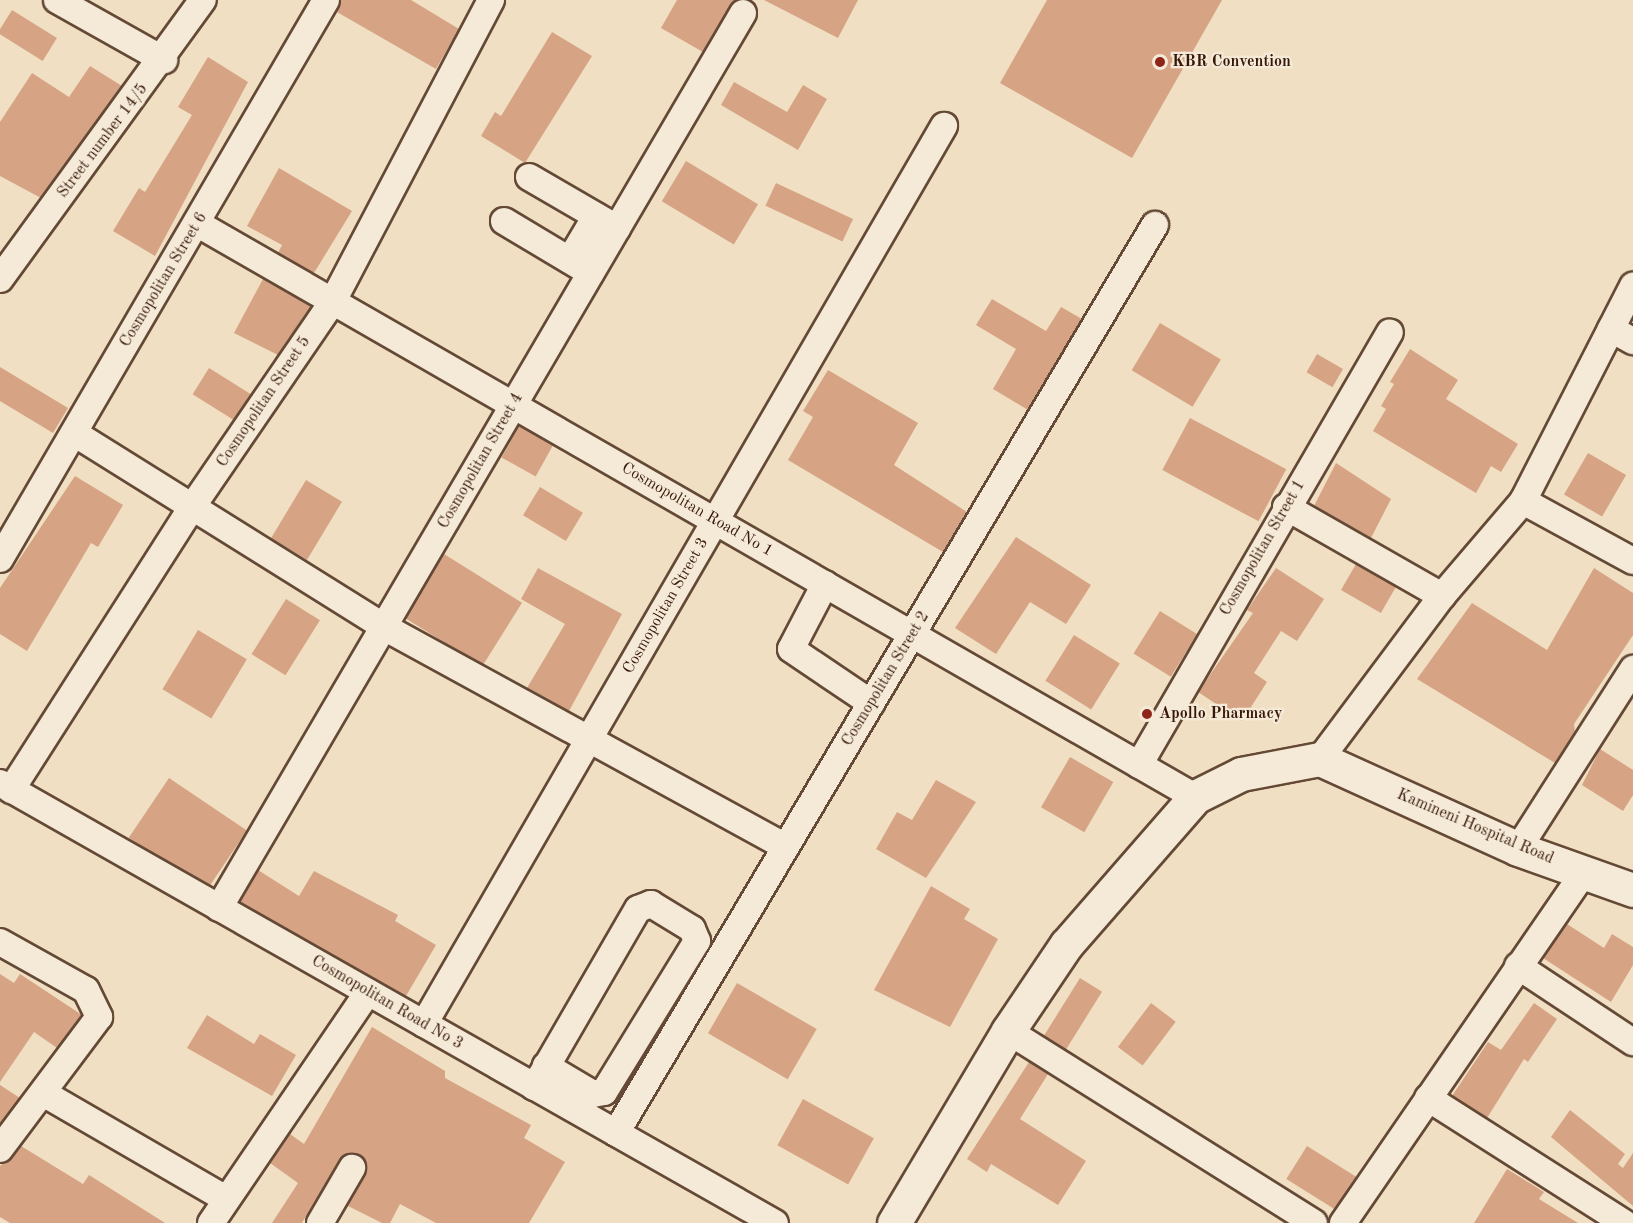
<!DOCTYPE html>
<style>
body{margin:0}
#map{position:relative;width:1633px;height:1223px;overflow:hidden;background:#f0dfc2;font-family:"Old Standard TT",serif}
div>[style]{position:absolute}
[style*='--x']{left:calc(var(--x)*1px);top:calc(var(--y)*1px);width:calc(var(--w)*1px);rotate:calc(var(--a)*1deg)}
.building>*{inset:0;background:#d6a484;transform-origin:0 0}
.roads{filter:drop-shadow(2px 0 #644936) drop-shadow(-2px 0 #644936) drop-shadow(0 2px #644936) drop-shadow(0 -2px #644936)}
.minor>*{height:26px;margin:-13px;padding:0 13px;transform-origin:13px;border-radius:13px;background:#f5ead7}
.tertiary>*{height:33px;margin:-16.5px;padding:0 16.5px;transform-origin:16.5px;border-radius:16.5px;background:#f5ead7}
.dots>*{width:16px;height:16px;translate:-50% -50%;box-sizing:border-box;border:3px solid #f5ead7;border-radius:50%}
span{translate:-50% -50%;white-space:nowrap;text-align:center;line-height:1.15;-webkit-text-stroke:4.5px #f5ead7;paint-order:stroke}
.poi-label{font-size:16px;color:#361708;font-weight:700}
.left{translate:0 -50%;text-align:left}
.street-label{font-size:16px;color:#361708}
</style>
<div id="map">
<div class="building">
<div style="clip-path:polygon(341px 0,411px 0,459px 29px,436px 69px,337px 12px)"></div>
<div style="clip-path:polygon(677px 0,736px 0,703px 52px,661px 28px)"></div>
<div style="clip-path:polygon(764px 0,858px 0,838px 38px)"></div>
<div style="clip-path:polygon(1047px 0,1222px 0,1132px 158px,1000px 83px)"></div>
<div style="left:12px;top:10px;width:53px;height:27px;rotate:32deg"></div>
<div style="clip-path:polygon(552px 32px,592px 56px,525px 163px,481px 136px,495px 112px,501px 116px)"></div>
<div style="clip-path:polygon(208px 57px,248px 82px,155px 256px,113px 231px,139px 188px,145px 192px,192px 115px,178px 107px)"></div>
<div style="clip-path:polygon(90px 66px,122px 86px,41px 198px,0 176px,0 122px,32px 73px,69px 97px)"></div>
<div style="clip-path:polygon(734px 82px,787px 112px,803px 85px,827px 99px,798px 150px,721px 105px)"></div>
<div style="left:686px;top:161px;width:84px;height:47px;rotate:31deg"></div>
<div style="clip-path:polygon(279px 168px,352px 211px,314px 273px,278px 253px,282px 245px,247px 226px)"></div>
<div style="left:776px;top:183px;width:85px;height:25px;rotate:25deg"></div>
<div style="clip-path:polygon(263px 279px,311px 306px,278px 355px,234px 333px)"></div>
<div style="clip-path:polygon(992px 299px,1046px 331px,1061px 307px,1082px 319px,1028px 410px,993px 389px,1016px 349px,976px 325px)"></div>
<div style="left:1160px;top:323px;width:71px;height:55px;rotate:31deg"></div>
<div style="clip-path:polygon(1410px 349px,1458px 380px,1446px 399px,1518px 444px,1501px 472px,1491px 466px,1476px 493px,1373px 431px,1386px 409px,1381px 406px,1394px 384px,1390px 382px)"></div>
<div style="left:1317px;top:354px;width:30px;height:21px;rotate:30deg"></div>
<div style="clip-path:polygon(0 367px,68px 408px,53px 433px,0 401px)"></div>
<div style="left:209px;top:368px;width:49px;height:31px;rotate:32deg"></div>
<div style="clip-path:polygon(828px 370px,918px 423px,894px 465px,967px 512px,943px 552px,788px 460px,813px 417px,803px 411px)"></div>
<div style="left:1190px;top:418px;width:109px;height:59px;rotate:28deg"></div>
<div style="left:519px;top:426px;width:39px;height:36px;rotate:29deg"></div>
<div style="left:1588px;top:453px;width:44px;height:48px;rotate:30deg"></div>
<div style="clip-path:polygon(1336px 463px,1391px 499px,1371px 538px,1314px 506px)"></div>
<div style="clip-path:polygon(75px 476px,123px 505px,98px 547px,91px 543px,27px 651px,0 634px,0 588px)"></div>
<div style="left:306px;top:480px;width:42px;height:68px;rotate:31deg"></div>
<div style="left:540px;top:487px;width:50px;height:33px;rotate:31deg"></div>
<div style="clip-path:polygon(1016px 537px,1091px 585px,1066px 624px,1030px 602px,996px 654px,955px 628px)"></div>
<div style="left:444px;top:554px;width:92px;height:75px;rotate:32deg"></div>
<div style="left:1356px;top:564px;width:46px;height:30px;rotate:30deg"></div>
<div style="clip-path:polygon(538px 568px,622px 614px,569px 711px,527px 688px,565px 624px,521px 599px)"></div>
<div style="clip-path:polygon(1276px 568px,1324px 599px,1297px 641px,1281px 631px,1254px 673px,1267px 682px,1242px 721px,1198px 692px,1253px 613px,1247px 610px)"></div>
<div style="clip-path:polygon(1594px 568px,1633px 593px,1633px 635px,1574px 724px,1575px 733px,1555px 763px,1417px 679px,1472px 603px,1547px 650px)"></div>
<div style="left:286px;top:599px;width:40px;height:65px;rotate:32deg"></div>
<div style="left:1160px;top:611px;width:44px;height:50px;rotate:32deg"></div>
<div style="left:198px;top:630px;width:57px;height:69px;rotate:31deg"></div>
<div style="left:1074px;top:635px;width:54px;height:54px;rotate:32deg"></div>
<div style="clip-path:polygon(1600px 749px,1633px 770px,1633px 795px,1623px 811px,1582px 785px)"></div>
<div style="left:1070px;top:757px;width:50px;height:58px;rotate:30deg"></div>
<div style="left:169px;top:778px;width:94px;height:72px;rotate:34deg"></div>
<div style="clip-path:polygon(936px 780px,976px 802px,926px 878px,876px 849px,897px 812px,912px 820px)"></div>
<div style="clip-path:polygon(258px 870px,299px 896px,314px 871px,398px 915px,395px 921px,436px 945px,406px 996px,240px 902px)"></div>
<div style="clip-path:polygon(931px 886px,970px 909px,964px 919px,998px 939px,950px 1027px,874px 990px)"></div>
<div style="clip-path:polygon(1567px 924px,1604px 948px,1612px 934px,1633px 947px,1633px 965px,1611px 1002px,1543px 958px)"></div>
<div style="clip-path:polygon(0 974px,14px 983px,20px 974px,82px 1015px,57px 1048px,34px 1032px,0 1082px)"></div>
<div style="left:1080px;top:978px;width:26px;height:68px;rotate:32deg"></div>
<div style="left:737px;top:983px;width:92px;height:58px;rotate:30deg"></div>
<div style="left:1151px;top:1003px;width:31px;height:55px;rotate:37deg"></div>
<div style="clip-path:polygon(1534px 1003px,1557px 1019px,1528px 1062px,1524px 1059px,1487px 1118px,1452px 1096px,1488px 1042px,1501px 1050px)"></div>
<div style="clip-path:polygon(207px 1015px,254px 1044px,260px 1034px,296px 1055px,272px 1096px,187px 1048px)"></div>
<div style="clip-path:polygon(372px 1027px,445px 1071px,445px 1078px,531px 1125px,524px 1138px,565px 1162px,529px 1223px,436px 1223px,400px 1204px,390px 1223px,382px 1223px,348px 1206px,367px 1169px,353px 1153px,339px 1160px,302px 1223px,272px 1223px,298px 1183px,270px 1163px,290px 1134px,304px 1144px)"></div>
<div style="clip-path:polygon(1029px 1062px,1048px 1074px,1020px 1119px,1086px 1161px,1058px 1205px,991px 1164px,987px 1172px,967px 1159px)"></div>
<div style="clip-path:polygon(0 1085px,20px 1098px,0 1124px)"></div>
<div style="left:803px;top:1099px;width:81px;height:53px;rotate:29deg"></div>
<div style="clip-path:polygon(1570px 1110px,1625px 1154px,1618px 1164px,1623px 1168px,1633px 1153px,1633px 1206px,1551px 1137px)"></div>
<div style="clip-path:polygon(21px 1146px,83px 1184px,89px 1175px,165px 1223px,10px 1223px,0 1217px,0 1166px)"></div>
<div style="left:1307px;top:1146px;width:58px;height:39px;rotate:32deg"></div>
<div style="clip-path:polygon(1507px 1169px,1544px 1192px,1539px 1199px,1578px 1223px,1474px 1223px)"></div>
</div>
<div class="roads">
<div class="minor">
<div style="--x:57;--y:0;--w:123;--a:29.3"></div>
<div style="--x:529;--y:177;--w:102;--a:30.1"></div>
<div style="--x:504;--y:221;--w:101;--a:30.9"></div>
<div style="--x:198;--y:224;--w:1150;--a:29.89"></div>
<div style="--x:570;--y:260;--w:51;--a:-59.4"></div>
<div style="--x:0;--y:279;--w:345;--a:-54"></div>
<div style="--x:1611;--y:329;--w:25;--a:29"></div>
<div style="--x:74;--y:433;--w:366;--a:32"></div>
<div style="--x:384;--y:627;--w:458;--a:28.7"></div>
<div style="--x:1523;--y:501;--w:125;--a:28.6"></div>
<div style="--x:1286;--y:507;--w:180;--a:29.7"></div>
<div style="--x:0;--y:559;--w:647;--a:-59.75"></div>
<div style="--x:825;--y:584;--w:73;--a:117.6"></div>
<div style="--x:791;--y:649;--w:97;--a:34"></div>
<div style="--x:1320;--y:759;--w:204;--a:-53.2"></div>
<div style="--x:1442;--y:596;--w:125;--a:-49.5"></div>
<div style="--x:1523;--y:501;--w:242;--a:-62.9"></div>
<div style="--x:1139;--y:765;--w:500;--a:-59.9"></div>
<div style="--x:0;--y:783;--w:891;--a:29.59"></div>
<div style="--x:11;--y:790;--w:336;--a:-57.4"></div>
<div style="--x:192;--y:507;--w:250;--a:-55.6"></div>
<div style="--x:333;--y:301;--w:340;--a:-62.3"></div>
<div style="--x:1518;--y:849;--w:214;--a:-57.4"></div>
<div style="--x:219;--y:908;--w:1037;--a:-59.65"></div>
<div style="--x:0;--y:942;--w:98;--a:29.2"></div>
<div style="--x:86;--y:990;--w:30;--a:64"></div>
<div style="--x:99;--y:1017;--w:165;--a:126.9"></div>
<div style="--x:1518;--y:966;--w:138;--a:33.5"></div>
<div style="--x:424;--y:1024;--w:1038;--a:-59.93"></div>
<div style="--x:1008;--y:1031;--w:361;--a:32.1"></div>
<div style="--x:534;--y:1087;--w:13;--a:-58"></div>
<div style="--x:541;--y:1076;--w:193;--a:-59.9"></div>
<div style="--x:638;--y:909;--w:14;--a:-21"></div>
<div style="--x:651;--y:904;--w:48;--a:31.4"></div>
<div style="--x:692;--y:929;--w:13;--a:67"></div>
<div style="--x:697;--y:941;--w:177;--a:121.6"></div>
<div style="--x:604;--y:1092;--w:11;--a:170"></div>
<div style="--x:593;--y:1094;--w:55;--a:-149.2"></div>
<div style="--x:43;--y:1093;--w:209;--a:30.1"></div>
<div style="--x:1428;--y:1098;--w:232;--a:32.5"></div>
<div style="--x:616;--y:1133;--w:1056;--a:-59.31"></div>
<div style="--x:211;--y:1223;--w:279;--a:-55.8"></div>
<div style="--x:320;--y:1223;--w:64;--a:-59.8"></div>
<div style="--x:1343;--y:1223;--w:427;--a:-55.5"></div>
</div>
<div class="tertiary">
<div style="--x:894;--y:1223;--w:223;--a:-59.3"></div>
<div style="--x:1008;--y:1031;--w:104;--a:-56"></div>
<div style="--x:1066;--y:945;--w:196;--a:-48.9"></div>
<div style="--x:1195;--y:797;--w:51;--a:-26.6"></div>
<div style="--x:1241;--y:774;--w:80;--a:-10.8"></div>
<div style="--x:1320;--y:759;--w:217;--a:24.4"></div>
<div style="--x:1518;--y:849;--w:122;--a:19.6"></div>
</div>
</div>
<div class="dots">
<div style="left:1160px;top:62px;background:#8f2418"></div>
<div style="left:1147px;top:714px;background:#8f2418"></div>
</div>
<div class="poi-label">
<span class="left" style="left:1172px;top:62px">KBR Convention</span>
<span class="left" style="left:1159px;top:714px">Apollo Pharmacy</span>
</div>
<div class="street-label">
<span style="left:103px;top:141px;rotate:-53deg">Street number 14/5</span>
<span style="left:164px;top:280px;rotate:-59deg">Cosmopolitan Street 6</span>
<span style="left:264px;top:402px;rotate:-56deg">Cosmopolitan Street 5</span>
<span style="left:481px;top:461px;rotate:-60deg">Cosmopolitan Street 4</span>
<span style="left:697px;top:510px;rotate:30deg">Cosmopolitan Road No 1</span>
<span style="left:1263px;top:548px;rotate:-60deg">Cosmopolitan Street 1</span>
<span style="left:666px;top:606px;rotate:-60deg">Cosmopolitan Street 3</span>
<span style="left:886px;top:679px;rotate:-59deg">Cosmopolitan Street 2</span>
<span style="left:1475px;top:827px;rotate:23deg">Kamineni Hospital Road</span>
<span style="left:387px;top:1003px;rotate:30deg">Cosmopolitan Road No 3</span>
</div>
</div>
